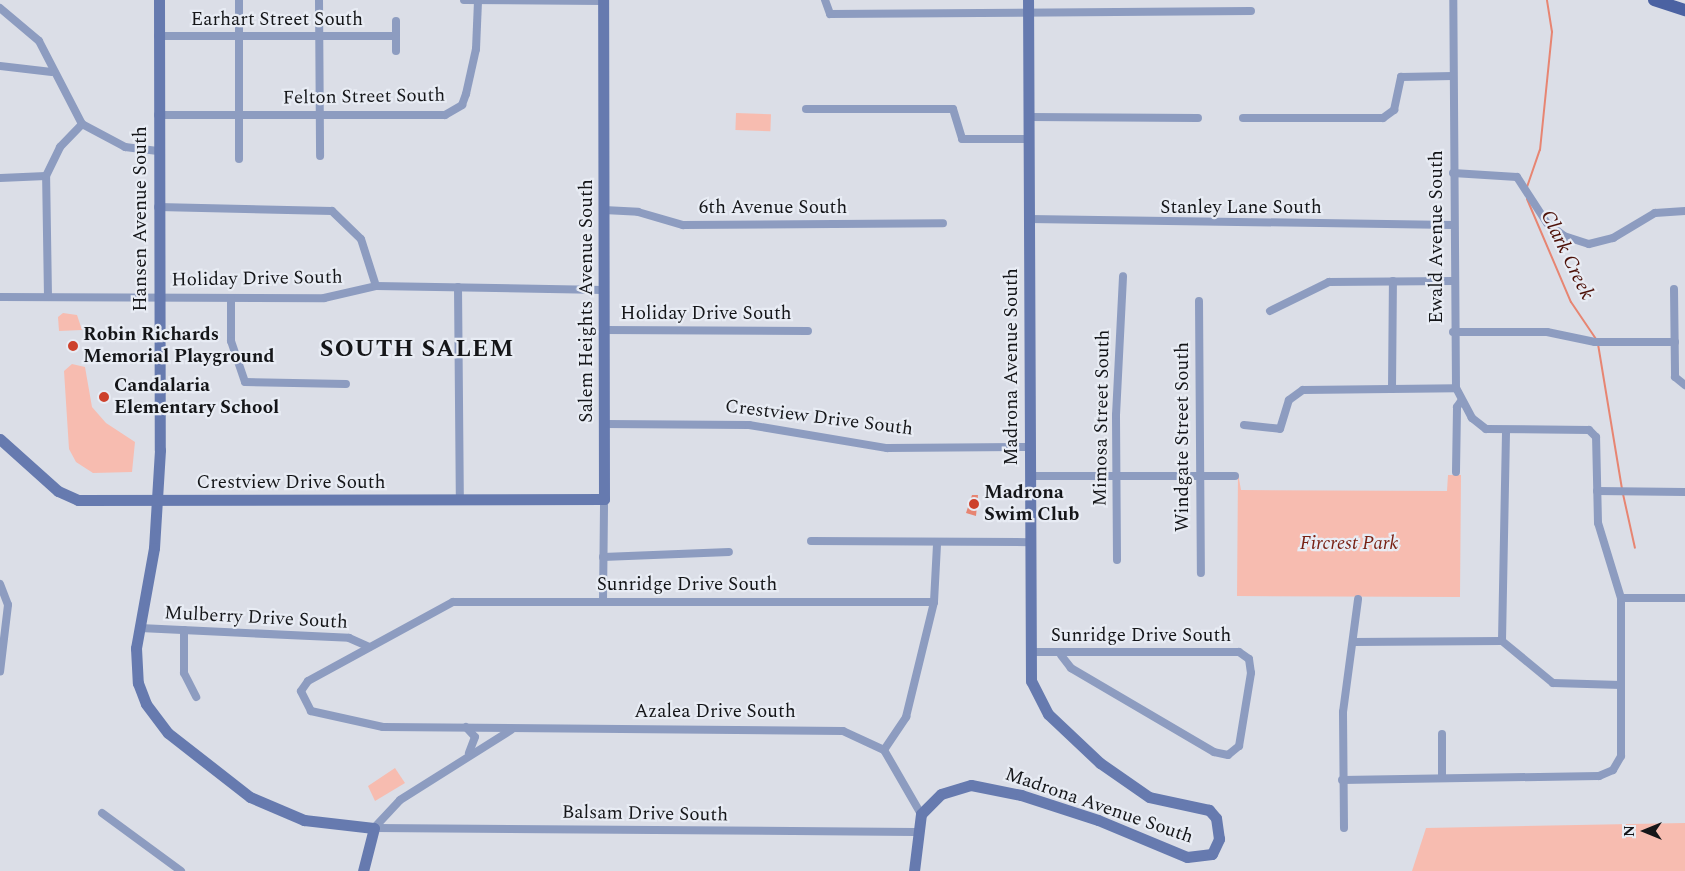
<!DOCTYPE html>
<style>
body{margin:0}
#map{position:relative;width:1685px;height:871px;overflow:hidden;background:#dbdee7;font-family:Spectral,serif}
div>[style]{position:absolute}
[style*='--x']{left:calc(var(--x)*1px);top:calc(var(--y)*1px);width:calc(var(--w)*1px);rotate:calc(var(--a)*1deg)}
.green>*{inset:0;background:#f7bcb0;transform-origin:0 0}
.water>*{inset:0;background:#e78572}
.stream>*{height:2px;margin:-1px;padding:0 1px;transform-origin:1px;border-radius:1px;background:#e78572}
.street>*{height:8px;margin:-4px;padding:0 4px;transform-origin:4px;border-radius:4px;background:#8d9cc0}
.secondary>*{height:11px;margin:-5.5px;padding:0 5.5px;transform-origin:5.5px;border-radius:5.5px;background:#667aaf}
.primary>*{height:12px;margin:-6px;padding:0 6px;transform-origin:6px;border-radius:6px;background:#4b62a2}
.dots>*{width:14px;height:14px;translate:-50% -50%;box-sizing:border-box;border:2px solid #e8ecf4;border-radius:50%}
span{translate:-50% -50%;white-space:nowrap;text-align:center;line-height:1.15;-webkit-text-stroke:4.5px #e8ecf4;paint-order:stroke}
.street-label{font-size:19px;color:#151619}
.poi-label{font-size:19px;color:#151619;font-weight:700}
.left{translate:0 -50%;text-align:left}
.park-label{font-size:19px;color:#782114;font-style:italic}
.water-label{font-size:20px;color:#4d1007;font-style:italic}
.district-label{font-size:24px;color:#151619;font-weight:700;letter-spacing:1px}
.north{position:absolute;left:1620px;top:806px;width:50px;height:50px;-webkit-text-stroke:4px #e8ecf4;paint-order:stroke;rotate:270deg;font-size:14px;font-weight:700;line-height:20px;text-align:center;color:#151619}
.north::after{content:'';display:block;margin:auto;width:18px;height:22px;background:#151619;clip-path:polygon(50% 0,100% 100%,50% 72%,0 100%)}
</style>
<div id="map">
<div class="green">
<div style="left:736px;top:113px;width:35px;height:17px;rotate:2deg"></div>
<div style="clip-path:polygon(63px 313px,77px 315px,82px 330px,59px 331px,58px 317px)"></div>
<div style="clip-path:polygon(72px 364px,85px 367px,92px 407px,106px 423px,135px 442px,132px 472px,93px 473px,76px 462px,69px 449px,64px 371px)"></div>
<div style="clip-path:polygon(1238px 473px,1241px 490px,1447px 491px,1448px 475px,1461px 475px,1460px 597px,1237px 596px)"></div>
<div style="clip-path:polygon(395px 768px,405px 783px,375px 801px,368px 786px)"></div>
<div style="clip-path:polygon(1685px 823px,1685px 871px,1412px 871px,1426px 828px)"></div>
</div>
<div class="water">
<div style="clip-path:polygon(972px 495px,978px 495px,976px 516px,966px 513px)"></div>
</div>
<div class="stream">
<div style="--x:1527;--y:187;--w:39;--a:-71"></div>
<div style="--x:1540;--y:150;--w:119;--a:-84.2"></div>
<div style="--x:1552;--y:32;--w:32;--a:-99"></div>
<div style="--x:1527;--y:199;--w:112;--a:66.9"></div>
<div style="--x:1571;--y:302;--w:45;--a:56"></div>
<div style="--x:1598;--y:344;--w:147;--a:80.6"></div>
<div style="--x:1623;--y:494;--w:55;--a:77.5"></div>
</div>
<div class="street">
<div style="--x:239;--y:0;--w:159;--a:90"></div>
<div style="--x:319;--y:0;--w:156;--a:89.6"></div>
<div style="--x:464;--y:0;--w:139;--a:0.4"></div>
<div style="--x:825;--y:0;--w:15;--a:70"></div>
<div style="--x:830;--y:14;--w:421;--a:-0.4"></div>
<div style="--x:0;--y:8;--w:51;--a:40.2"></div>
<div style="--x:39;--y:41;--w:93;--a:62.6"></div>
<div style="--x:82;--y:124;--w:49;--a:28.1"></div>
<div style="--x:125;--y:147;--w:33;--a:7"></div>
<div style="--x:158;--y:36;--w:238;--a:0"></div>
<div style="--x:396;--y:36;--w:15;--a:-90"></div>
<div style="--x:396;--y:51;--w:15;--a:-90"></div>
<div style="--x:0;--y:66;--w:52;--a:6.6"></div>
<div style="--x:806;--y:109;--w:147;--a:0"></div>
<div style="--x:953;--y:109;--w:31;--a:73"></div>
<div style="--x:962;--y:139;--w:66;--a:0"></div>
<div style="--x:158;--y:115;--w:287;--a:0"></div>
<div style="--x:445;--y:115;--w:20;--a:-30"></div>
<div style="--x:462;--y:105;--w:12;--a:-70"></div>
<div style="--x:466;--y:94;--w:46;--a:-77.5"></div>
<div style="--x:476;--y:49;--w:47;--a:-87.6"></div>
<div style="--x:1028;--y:117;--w:170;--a:0.3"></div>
<div style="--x:1243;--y:118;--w:140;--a:0"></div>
<div style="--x:1383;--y:118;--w:14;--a:-36"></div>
<div style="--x:1394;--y:110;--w:34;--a:-78"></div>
<div style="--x:1401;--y:77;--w:52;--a:-1.1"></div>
<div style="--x:1453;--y:173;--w:64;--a:3.6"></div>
<div style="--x:1517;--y:177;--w:55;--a:56.9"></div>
<div style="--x:1547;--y:223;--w:21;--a:37"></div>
<div style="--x:1564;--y:236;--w:26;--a:18"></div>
<div style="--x:1589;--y:244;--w:25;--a:-14"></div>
<div style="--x:1613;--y:238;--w:49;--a:-30.8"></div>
<div style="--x:1655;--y:213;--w:30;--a:-4"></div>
<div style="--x:0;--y:178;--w:46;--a:-2.5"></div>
<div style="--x:158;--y:207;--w:174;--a:1.3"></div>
<div style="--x:332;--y:211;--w:40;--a:44"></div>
<div style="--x:361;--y:239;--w:49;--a:72.3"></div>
<div style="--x:604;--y:210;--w:34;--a:3"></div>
<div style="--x:638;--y:212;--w:47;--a:16.1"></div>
<div style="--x:683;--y:225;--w:260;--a:-0.4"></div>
<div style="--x:1029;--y:219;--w:424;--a:0.8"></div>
<div style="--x:458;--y:287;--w:213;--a:89.5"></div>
<div style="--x:1674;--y:289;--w:88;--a:89.3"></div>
<div style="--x:1675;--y:377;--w:13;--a:39"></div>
<div style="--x:0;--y:297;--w:324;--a:0.2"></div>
<div style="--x:324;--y:298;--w:53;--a:-13"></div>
<div style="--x:376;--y:286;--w:228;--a:1"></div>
<div style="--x:48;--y:297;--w:121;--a:-90.9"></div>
<div style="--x:46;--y:176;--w:32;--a:-64"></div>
<div style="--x:60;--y:147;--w:32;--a:-46"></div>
<div style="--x:231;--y:298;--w:43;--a:90"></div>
<div style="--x:231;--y:341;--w:43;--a:71.1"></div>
<div style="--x:245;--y:382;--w:101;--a:1.1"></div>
<div style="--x:1199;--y:301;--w:272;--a:89.6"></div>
<div style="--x:1270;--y:311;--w:66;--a:-26.2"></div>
<div style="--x:1329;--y:282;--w:124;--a:-0.5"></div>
<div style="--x:604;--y:330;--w:204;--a:0.3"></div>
<div style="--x:1453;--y:332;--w:94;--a:0"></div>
<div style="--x:1547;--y:332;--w:49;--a:11.8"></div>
<div style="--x:1595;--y:342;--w:80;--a:0"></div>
<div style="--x:1392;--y:389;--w:108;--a:-89.5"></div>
<div style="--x:605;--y:424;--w:144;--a:0.4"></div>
<div style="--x:749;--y:425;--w:140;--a:9.5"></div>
<div style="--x:887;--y:448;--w:143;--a:-0.4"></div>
<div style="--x:1244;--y:425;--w:36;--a:6"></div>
<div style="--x:1280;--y:429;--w:30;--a:-73"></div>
<div style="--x:1289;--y:400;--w:17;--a:-36"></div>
<div style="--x:1303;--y:390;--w:153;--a:-0.7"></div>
<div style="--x:1456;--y:472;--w:65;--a:-89.1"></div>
<div style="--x:1457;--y:407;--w:7;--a:-56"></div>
<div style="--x:1030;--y:476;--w:205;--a:0"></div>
<div style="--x:1597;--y:491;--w:88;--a:0.7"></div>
<div style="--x:811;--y:541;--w:219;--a:0.3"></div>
<div style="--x:603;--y:557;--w:126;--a:-2.3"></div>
<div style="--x:1117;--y:560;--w:145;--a:-90.4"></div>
<div style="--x:1116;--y:415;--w:139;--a:-87.1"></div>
<div style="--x:0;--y:584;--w:22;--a:69"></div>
<div style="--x:8;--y:605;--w:67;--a:96.8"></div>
<div style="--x:1621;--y:598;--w:64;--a:0"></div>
<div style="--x:603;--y:602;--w:103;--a:-89.4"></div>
<div style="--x:140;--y:628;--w:209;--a:2.7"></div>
<div style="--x:349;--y:638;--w:22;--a:24"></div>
<div style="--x:184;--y:630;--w:43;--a:90"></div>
<div style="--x:184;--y:673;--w:27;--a:63"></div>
<div style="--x:1502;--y:641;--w:211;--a:-88.9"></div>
<div style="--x:1353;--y:642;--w:149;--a:-0.4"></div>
<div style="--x:1502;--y:641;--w:66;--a:39.5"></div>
<div style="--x:1553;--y:683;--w:68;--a:1.7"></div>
<div style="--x:1030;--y:652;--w:209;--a:0"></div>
<div style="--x:1239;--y:652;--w:12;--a:35"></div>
<div style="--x:1249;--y:659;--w:14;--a:82"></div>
<div style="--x:1251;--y:673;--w:74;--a:99.3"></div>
<div style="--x:1239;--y:746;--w:14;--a:141"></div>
<div style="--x:1228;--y:755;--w:14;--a:-168"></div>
<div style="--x:1214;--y:752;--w:166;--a:-149.6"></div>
<div style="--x:1071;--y:668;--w:16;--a:-128"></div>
<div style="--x:466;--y:727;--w:13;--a:48"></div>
<div style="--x:475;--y:737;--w:17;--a:111"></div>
<div style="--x:1442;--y:734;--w:43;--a:90"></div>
<div style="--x:884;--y:750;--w:40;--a:-56"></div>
<div style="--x:906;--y:717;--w:118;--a:-76.3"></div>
<div style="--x:934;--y:602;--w:58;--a:-87"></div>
<div style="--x:1342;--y:780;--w:257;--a:-0.9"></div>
<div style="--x:1599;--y:776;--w:15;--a:-23"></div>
<div style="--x:1613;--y:770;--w:16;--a:-60"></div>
<div style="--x:1621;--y:756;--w:158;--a:-90"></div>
<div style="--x:1621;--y:598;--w:78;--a:-107"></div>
<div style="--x:1598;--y:523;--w:86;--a:-91.3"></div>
<div style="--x:1596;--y:437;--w:10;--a:-135"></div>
<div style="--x:1589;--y:430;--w:103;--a:-179.4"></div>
<div style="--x:1486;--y:429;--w:18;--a:-142"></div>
<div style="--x:1472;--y:418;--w:34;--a:-118"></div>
<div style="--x:1456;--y:388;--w:388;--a:-90.4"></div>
<div style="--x:102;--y:813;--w:98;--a:36.3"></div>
<div style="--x:921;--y:814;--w:74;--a:-120"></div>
<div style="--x:884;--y:750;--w:45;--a:-155.1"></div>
<div style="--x:843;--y:731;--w:460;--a:-179.5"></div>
<div style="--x:383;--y:727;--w:74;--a:-167.5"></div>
<div style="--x:311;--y:711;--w:22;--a:-117"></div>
<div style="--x:301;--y:691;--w:12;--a:-55"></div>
<div style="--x:308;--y:681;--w:165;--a:-28.6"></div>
<div style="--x:453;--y:602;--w:481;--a:0"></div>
<div style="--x:374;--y:828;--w:541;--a:0.42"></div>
<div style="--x:374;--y:828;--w:38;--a:-47"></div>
<div style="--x:400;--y:800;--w:131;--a:-32.2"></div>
<div style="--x:1344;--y:828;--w:116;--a:-90.5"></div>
<div style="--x:1343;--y:712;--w:114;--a:-82.4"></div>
</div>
<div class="secondary">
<div style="--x:159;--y:0;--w:450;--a:89.9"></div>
<div style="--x:160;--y:450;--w:98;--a:93.5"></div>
<div style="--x:154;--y:548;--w:102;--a:100.2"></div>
<div style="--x:136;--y:648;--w:35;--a:87"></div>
<div style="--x:138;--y:683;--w:22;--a:69"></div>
<div style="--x:146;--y:704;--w:36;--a:53"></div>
<div style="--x:168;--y:733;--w:104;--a:38"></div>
<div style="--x:250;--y:797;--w:59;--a:23.1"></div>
<div style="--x:304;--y:820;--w:70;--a:6.5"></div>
<div style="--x:374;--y:828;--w:44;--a:104.3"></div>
<div style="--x:0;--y:439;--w:78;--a:41.9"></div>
<div style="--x:58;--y:491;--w:22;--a:24"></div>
<div style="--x:78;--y:500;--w:526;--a:-0.11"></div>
<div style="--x:604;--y:499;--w:499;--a:-90.1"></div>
<div style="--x:914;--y:871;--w:57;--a:-83"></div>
<div style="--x:921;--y:814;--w:28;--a:-45"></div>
<div style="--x:941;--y:794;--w:31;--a:-17"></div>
<div style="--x:971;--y:785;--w:51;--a:11.3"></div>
<div style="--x:1021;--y:795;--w:81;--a:18"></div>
<div style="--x:1098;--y:820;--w:96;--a:22.6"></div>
<div style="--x:1187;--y:857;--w:25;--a:-7"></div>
<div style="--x:1212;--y:854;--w:17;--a:-65"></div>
<div style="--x:1219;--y:839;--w:21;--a:-98"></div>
<div style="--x:1216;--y:818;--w:11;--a:-131"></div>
<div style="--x:1209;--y:810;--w:61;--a:-167.8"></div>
<div style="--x:1149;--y:797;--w:60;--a:-145.2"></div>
<div style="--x:1100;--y:763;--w:71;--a:-136.7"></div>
<div style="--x:1048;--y:714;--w:37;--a:-117"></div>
<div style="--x:1031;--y:681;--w:681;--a:-90.25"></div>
</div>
<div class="primary">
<div style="--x:1654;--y:0;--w:33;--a:18"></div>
</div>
<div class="dots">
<div style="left:73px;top:346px;background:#cd412c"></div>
<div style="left:104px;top:397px;background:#cd412c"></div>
<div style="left:974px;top:504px;background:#cd412c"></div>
</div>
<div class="street-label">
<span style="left:277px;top:20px">Earhart Street South</span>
<span style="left:364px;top:97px;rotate:-1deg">Felton Street South</span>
<span style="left:773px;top:208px">6th Avenue South</span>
<span style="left:1241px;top:208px">Stanley Lane South</span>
<span style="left:141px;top:219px;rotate:-90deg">Hansen Avenue South</span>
<span style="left:1437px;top:237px;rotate:-90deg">Ewald Avenue South</span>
<span style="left:257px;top:279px;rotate:-1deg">Holiday Drive South</span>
<span style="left:587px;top:301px;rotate:-90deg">Salem Heights Avenue South</span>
<span style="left:706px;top:314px">Holiday Drive South</span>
<span style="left:1012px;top:367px;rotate:-90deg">Madrona Avenue South</span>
<span style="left:819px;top:418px;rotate:7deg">Crestview Drive South</span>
<span style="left:1102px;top:418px;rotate:-89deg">Mimosa Street South</span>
<span style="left:1183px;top:437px;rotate:-90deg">Windgate Street South</span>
<span style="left:291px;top:483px">Crestview Drive South</span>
<span style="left:687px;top:585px">Sunridge Drive South</span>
<span style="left:256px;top:618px;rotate:3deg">Mulberry Drive South</span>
<span style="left:1141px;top:636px">Sunridge Drive South</span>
<span style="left:715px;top:712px">Azalea Drive South</span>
<span style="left:1099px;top:806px;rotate:19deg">Madrona Avenue South</span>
<span style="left:645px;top:814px;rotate:1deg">Balsam Drive South</span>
</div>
<div class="poi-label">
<span class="left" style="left:83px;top:346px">Robin Richards<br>Memorial Playground</span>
<span class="left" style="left:114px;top:397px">Candalaria<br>Elementary School</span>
<span class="left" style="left:984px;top:504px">Madrona<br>Swim Club</span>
</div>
<div class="park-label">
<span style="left:1349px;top:544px">Fircrest Park</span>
</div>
<div class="water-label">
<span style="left:1567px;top:255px;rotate:64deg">Clark Creek</span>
</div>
<div class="district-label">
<span style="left:417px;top:350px">SOUTH SALEM</span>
</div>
<div class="north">N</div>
</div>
